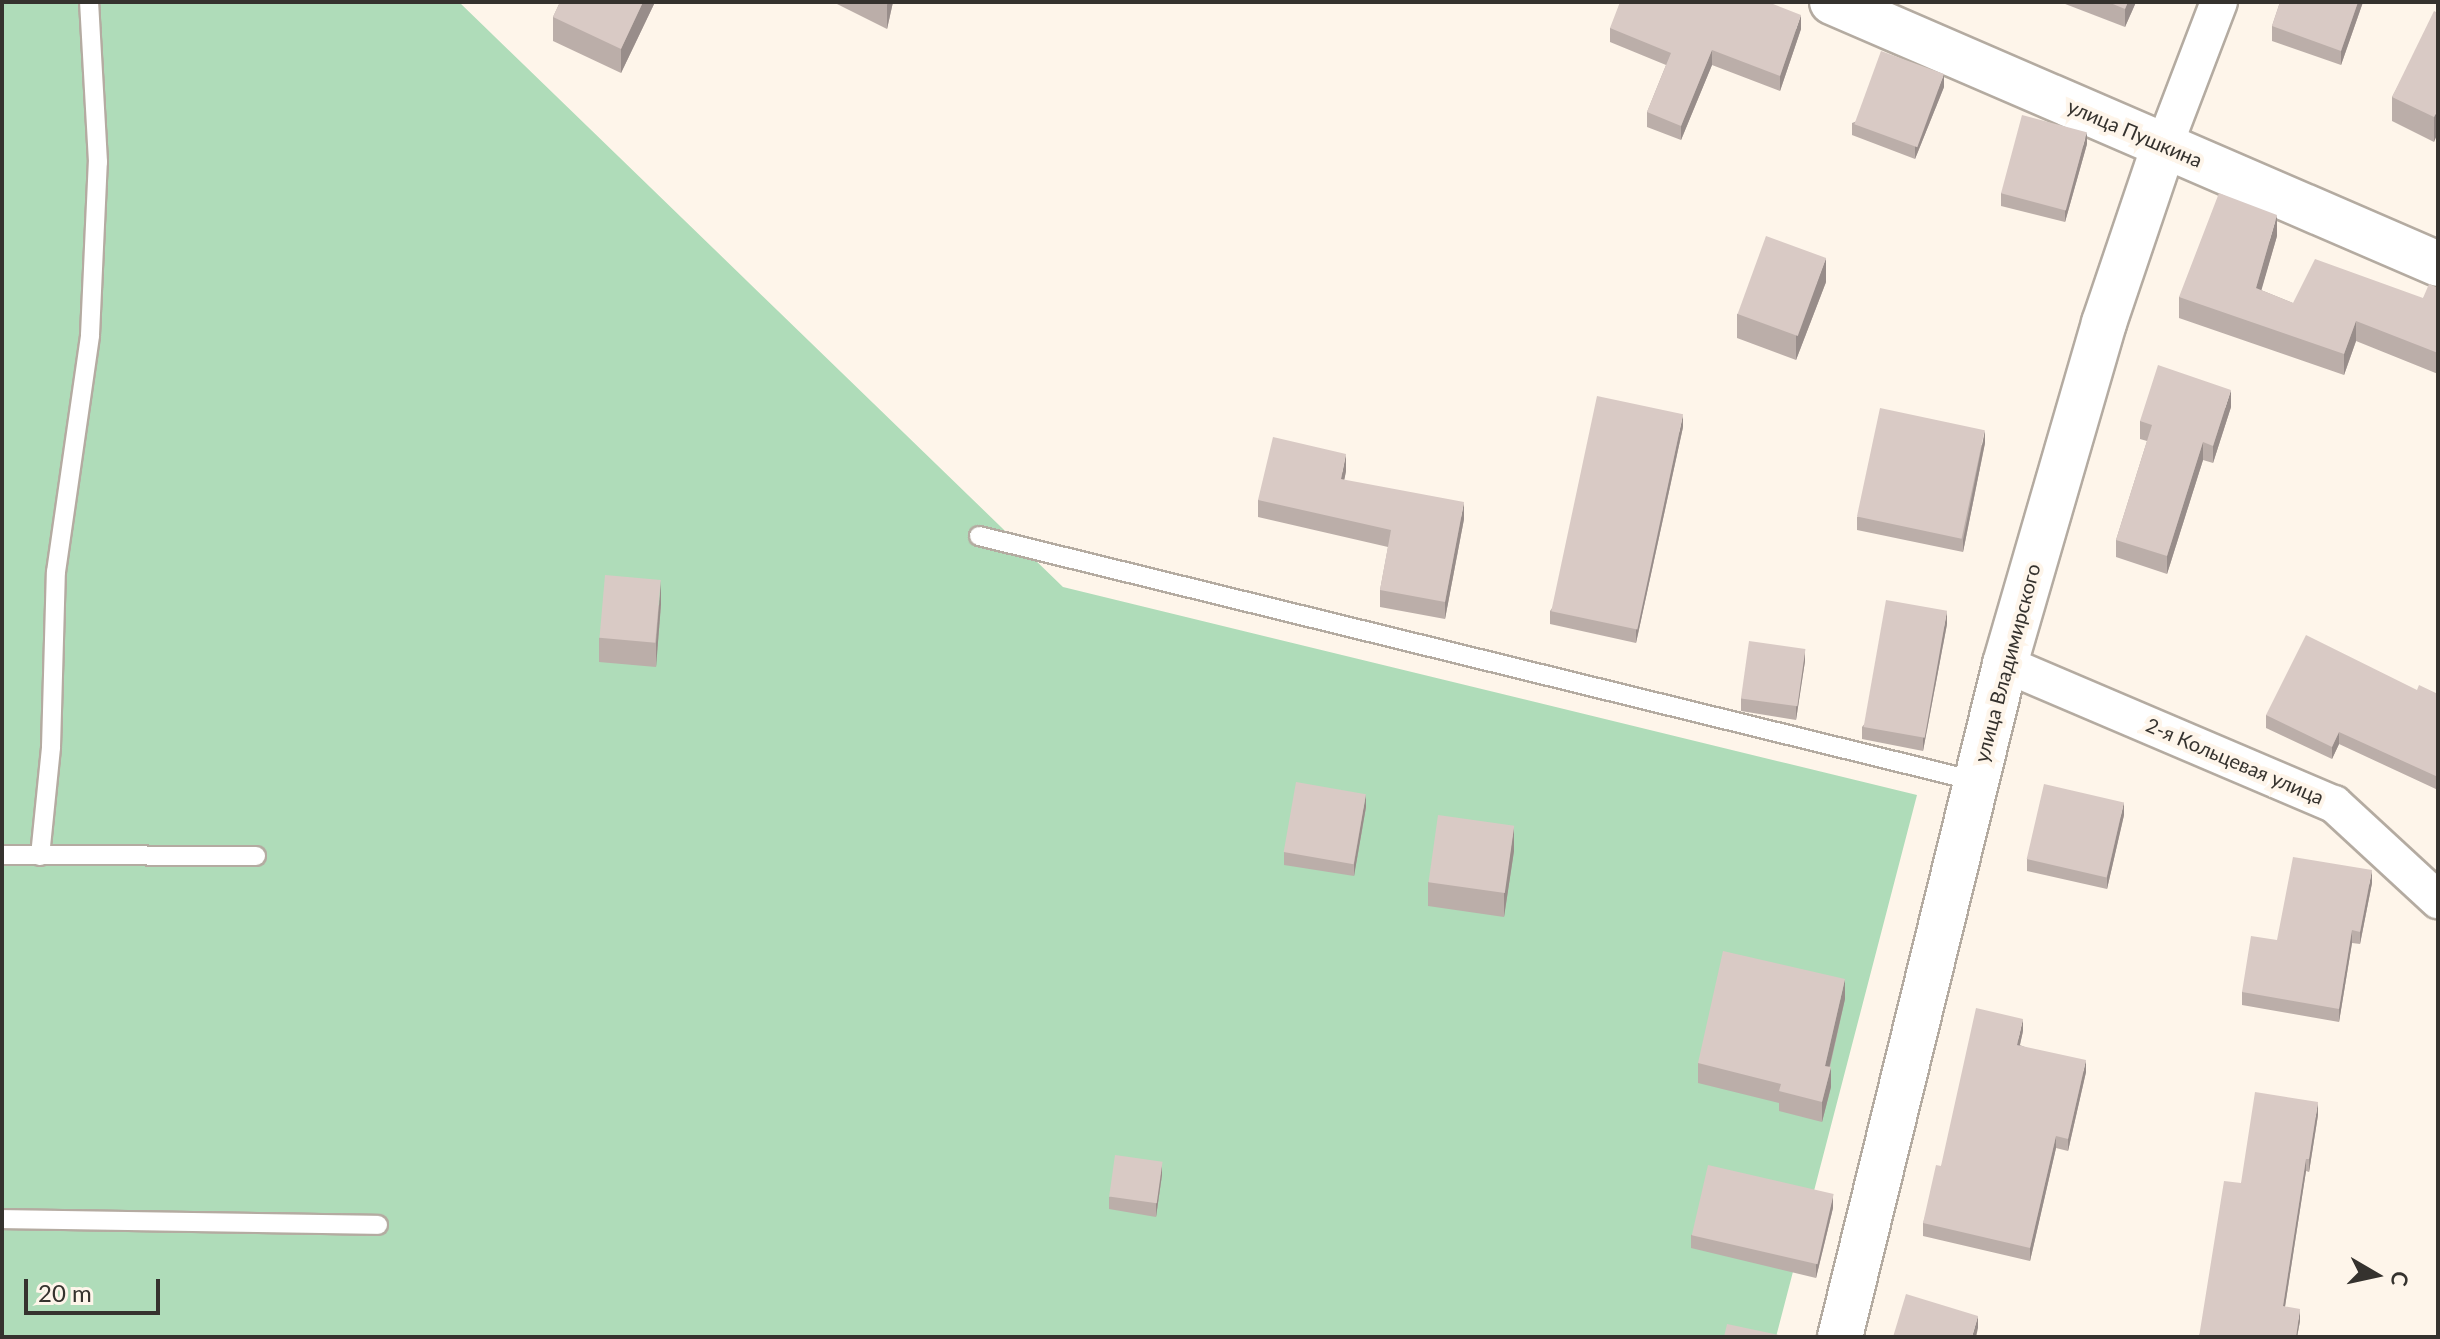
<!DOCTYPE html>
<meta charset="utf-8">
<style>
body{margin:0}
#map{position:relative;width:2440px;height:1339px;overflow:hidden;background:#fef5ea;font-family:Lato,sans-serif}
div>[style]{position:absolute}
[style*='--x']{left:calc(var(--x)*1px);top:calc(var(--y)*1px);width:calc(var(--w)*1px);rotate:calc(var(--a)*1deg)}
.green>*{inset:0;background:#afdcb9}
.roads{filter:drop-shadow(2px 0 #b4aba1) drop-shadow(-2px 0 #b4aba1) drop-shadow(0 2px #b4aba1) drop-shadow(0 -2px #b4aba1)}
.service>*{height:18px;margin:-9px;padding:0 9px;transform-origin:9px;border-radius:9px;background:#fff}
.minor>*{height:36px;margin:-18px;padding:0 18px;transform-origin:18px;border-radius:18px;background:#fff}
.tertiary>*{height:44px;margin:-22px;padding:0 22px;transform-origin:22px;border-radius:22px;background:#fff}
.wall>*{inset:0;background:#bbaea9}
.shaded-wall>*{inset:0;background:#988d8a}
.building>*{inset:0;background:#d9cac5;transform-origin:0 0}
span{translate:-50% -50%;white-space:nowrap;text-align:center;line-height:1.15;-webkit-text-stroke:8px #fef5ea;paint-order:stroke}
.street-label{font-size:20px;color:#35322e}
.frame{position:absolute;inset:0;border:4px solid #35322e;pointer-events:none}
.north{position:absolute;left:2336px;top:1235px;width:80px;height:80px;-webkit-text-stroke:6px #fef5ea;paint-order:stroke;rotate:99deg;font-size:22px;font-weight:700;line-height:32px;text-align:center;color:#35322e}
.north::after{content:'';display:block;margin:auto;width:28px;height:36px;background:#35322e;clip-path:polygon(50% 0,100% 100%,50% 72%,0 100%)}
.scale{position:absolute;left:24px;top:1279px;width:136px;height:36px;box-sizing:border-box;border:4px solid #35322e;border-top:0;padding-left:10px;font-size:24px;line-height:28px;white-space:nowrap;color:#35322e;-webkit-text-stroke:6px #fef5ea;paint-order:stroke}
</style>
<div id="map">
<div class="green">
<div style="clip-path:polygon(2px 2px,459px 2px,1063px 587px,1917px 795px,1776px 1337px,2px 1337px)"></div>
</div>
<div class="roads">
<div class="service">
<div style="--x:979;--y:536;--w:1027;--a:13.81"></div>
<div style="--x:2;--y:855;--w:254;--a:0.2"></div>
<div style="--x:40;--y:856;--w:110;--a:-84.2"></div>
<div style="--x:51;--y:747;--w:175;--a:-88.4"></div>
<div style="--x:56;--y:572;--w:239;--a:-81.8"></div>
<div style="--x:90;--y:335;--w:173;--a:-87.4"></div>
<div style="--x:98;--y:162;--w:160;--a:-93.2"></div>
<div style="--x:2;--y:1219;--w:376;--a:0.9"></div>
</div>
<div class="minor">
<div style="--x:2164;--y:146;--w:154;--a:-69.1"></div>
<div style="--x:2005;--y:664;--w:358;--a:23.1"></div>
<div style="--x:2334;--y:804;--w:142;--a:42.7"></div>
</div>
<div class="tertiary">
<div style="--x:1832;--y:2;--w:660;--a:23.38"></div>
<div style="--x:1840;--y:1337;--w:693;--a:-76.22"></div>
<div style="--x:2005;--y:664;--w:355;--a:-73.8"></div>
<div style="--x:2104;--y:323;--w:187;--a:-71.3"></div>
</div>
</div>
<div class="wall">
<div style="clip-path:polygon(560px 2px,655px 2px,621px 73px,553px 41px,553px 17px)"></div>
<div style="clip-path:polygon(833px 2px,893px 2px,887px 29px)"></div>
<div style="clip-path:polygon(2060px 2px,2136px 2px,2125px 27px)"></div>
<div style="clip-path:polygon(2280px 2px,2363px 2px,2341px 65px,2272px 41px,2272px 26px)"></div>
<div style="clip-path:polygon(2438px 13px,2434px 142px,2392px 121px,2392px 97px)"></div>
<div style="clip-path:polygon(1610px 28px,1801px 29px,1780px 91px,1712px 65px,1681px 140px,1647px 127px,1647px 112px,1666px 65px,1610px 42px)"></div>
<div style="clip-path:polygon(1944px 87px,1915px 159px,1852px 135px,1852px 123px)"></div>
<div style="clip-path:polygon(2087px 144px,2065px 222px,2001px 206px,2001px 193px)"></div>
<div style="clip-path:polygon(2277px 236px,2261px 290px,2293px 303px,2423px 298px,2438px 288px,2438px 374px,2356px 341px,2344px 375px,2179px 318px,2179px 297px)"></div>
<div style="clip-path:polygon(2px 273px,4px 307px,4px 320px,2px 320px)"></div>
<div style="clip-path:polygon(1826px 282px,1796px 360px,1737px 338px,1737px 314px)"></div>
<div style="clip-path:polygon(2231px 407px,2213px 463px,2203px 460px,2167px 574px,2116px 557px,2116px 540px,2147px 441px,2140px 439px,2140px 421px)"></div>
<div style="clip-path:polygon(1683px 427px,1636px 643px,1550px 624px,1550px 611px)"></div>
<div style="clip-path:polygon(1985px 443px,1963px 552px,1857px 530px,1857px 517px)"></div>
<div style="clip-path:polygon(1346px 471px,1344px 480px,1464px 519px,1445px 619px,1380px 607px,1380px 590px,1388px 547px,1258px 517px,1258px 500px)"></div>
<div style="clip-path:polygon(661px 604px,656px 667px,599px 662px,599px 638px)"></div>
<div style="clip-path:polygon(1947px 624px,1923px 751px,1862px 739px,1862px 727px)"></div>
<div style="clip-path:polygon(1805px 661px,1796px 720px,1741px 711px,1741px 698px)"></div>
<div style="clip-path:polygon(2417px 690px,2438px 694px,2438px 790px,2339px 744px,2332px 759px,2266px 728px,2266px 715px)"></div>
<div style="clip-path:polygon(1366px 807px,1354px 876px,1284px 865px,1284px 852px)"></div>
<div style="clip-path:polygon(2124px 815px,2107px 889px,2027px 871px,2027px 859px)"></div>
<div style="clip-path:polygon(1514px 851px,1504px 917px,1428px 906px,1428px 882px)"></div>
<div style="clip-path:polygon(2372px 883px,2360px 944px,2352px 943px,2339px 1022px,2242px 1005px,2242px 992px,2277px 940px)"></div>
<div style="clip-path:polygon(1845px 999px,1830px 1067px,1831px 1087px,1822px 1122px,1779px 1111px,1779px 1103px,1698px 1083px,1698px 1063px)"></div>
<div style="clip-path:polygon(2023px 1031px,2020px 1045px,2086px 1072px,2068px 1151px,2056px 1148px,2030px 1261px,1923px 1236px,1923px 1223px,1941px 1166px)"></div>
<div style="clip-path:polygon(2318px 1115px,2309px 1172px,2306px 1171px,2285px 1307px,2300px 1321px,2297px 1337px,2199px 1337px,2241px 1183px)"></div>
<div style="clip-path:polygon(1162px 1175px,1156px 1217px,1109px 1209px,1109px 1197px)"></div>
<div style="clip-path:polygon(1833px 1208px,1816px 1278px,1691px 1248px,1691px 1235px)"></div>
</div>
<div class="shaded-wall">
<div style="clip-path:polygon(643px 2px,655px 2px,621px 73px,621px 49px)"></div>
<div style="clip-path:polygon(888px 2px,893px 2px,887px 29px,887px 5px)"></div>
<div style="clip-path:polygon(2128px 2px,2136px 2px,2125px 27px,2125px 9px)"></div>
<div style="clip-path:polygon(2358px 2px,2363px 2px,2341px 65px,2341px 51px)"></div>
<div style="clip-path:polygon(1801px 15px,1801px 29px,1780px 91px,1780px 76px)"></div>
<div style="clip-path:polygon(1712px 50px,1712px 65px,1681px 140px,1681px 126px)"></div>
<div style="clip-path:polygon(1944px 74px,1944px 87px,1915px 159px,1915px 146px)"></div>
<div style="clip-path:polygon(2438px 109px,2438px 133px,2434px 142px,2434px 117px)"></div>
<div style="clip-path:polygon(2087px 132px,2087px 144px,2065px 222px,2065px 210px)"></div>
<div style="clip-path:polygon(2277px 215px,2277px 236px,2256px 309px,2256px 288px)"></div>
<div style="clip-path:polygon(1826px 258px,1826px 282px,1796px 360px,1796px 336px)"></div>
<div style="clip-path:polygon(2356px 321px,2356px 341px,2344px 375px,2344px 354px)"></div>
<div style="clip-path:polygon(2231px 390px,2231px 407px,2213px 463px,2213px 446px)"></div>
<div style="clip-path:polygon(1683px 415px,1683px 427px,1636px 643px,1636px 630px)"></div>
<div style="clip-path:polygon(1985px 430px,1985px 443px,1963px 552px,1963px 540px)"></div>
<div style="clip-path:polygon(2203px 442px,2203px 460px,2167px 574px,2167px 556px)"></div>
<div style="clip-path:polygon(1346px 454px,1346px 471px,1341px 497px,1341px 479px)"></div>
<div style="clip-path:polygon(1464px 502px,1464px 519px,1445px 619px,1445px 602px)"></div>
<div style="clip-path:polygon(661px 580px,661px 604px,656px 667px,656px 643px)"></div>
<div style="clip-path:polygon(1947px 611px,1947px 624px,1923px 751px,1923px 739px)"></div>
<div style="clip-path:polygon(1805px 649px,1805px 661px,1796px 720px,1796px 708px)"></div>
<div style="clip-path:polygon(2339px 732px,2339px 744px,2332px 759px,2332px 747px)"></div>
<div style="clip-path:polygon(1366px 794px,1366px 807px,1354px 876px,1354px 864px)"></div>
<div style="clip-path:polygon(2124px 802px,2124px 815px,2107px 889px,2107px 877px)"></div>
<div style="clip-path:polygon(1514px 826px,1514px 851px,1504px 917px,1504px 893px)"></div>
<div style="clip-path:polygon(2372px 870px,2372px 883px,2360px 944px,2360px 932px)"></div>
<div style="clip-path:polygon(2352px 930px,2352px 943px,2339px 1022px,2339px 1009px)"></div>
<div style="clip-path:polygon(1845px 979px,1845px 999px,1825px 1086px,1825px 1066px)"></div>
<div style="clip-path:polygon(2023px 1019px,2023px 1031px,2017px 1057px,2017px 1045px)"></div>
<div style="clip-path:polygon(2086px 1060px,2086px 1072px,2068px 1151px,2068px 1139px)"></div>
<div style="clip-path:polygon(1831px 1067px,1831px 1087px,1822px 1122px,1822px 1102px)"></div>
<div style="clip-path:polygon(2318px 1102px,2318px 1115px,2309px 1172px,2309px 1159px)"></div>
<div style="clip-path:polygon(2056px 1136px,2056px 1148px,2030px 1261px,2030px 1248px)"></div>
<div style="clip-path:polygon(2306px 1159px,2306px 1171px,2283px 1319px,2283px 1306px)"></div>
<div style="clip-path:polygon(1162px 1162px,1162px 1175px,1156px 1217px,1156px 1204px)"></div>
<div style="clip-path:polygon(1833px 1195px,1833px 1208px,1816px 1278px,1816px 1265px)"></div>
<div style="clip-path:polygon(2300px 1309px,2300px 1321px,2297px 1337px,2296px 1337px)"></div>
<div style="clip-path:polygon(1978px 1316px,1978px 1328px,1976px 1337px,1972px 1337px)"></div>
</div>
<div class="building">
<div style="clip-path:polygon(560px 2px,643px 2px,621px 49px,553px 17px)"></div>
<div style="clip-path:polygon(1620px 2px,1768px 2px,1801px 15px,1780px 76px,1712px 50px,1681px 126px,1647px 112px,1671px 53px,1610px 28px)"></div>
<div style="clip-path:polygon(2108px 2px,2128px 2px,2125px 9px)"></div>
<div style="clip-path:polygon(2280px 2px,2358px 2px,2341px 51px,2272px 26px)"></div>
<div style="clip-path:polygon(2434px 11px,2438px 13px,2438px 109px,2434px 117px,2392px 97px)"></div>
<div style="left:1881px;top:51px;width:67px;height:78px;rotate:20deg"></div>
<div style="left:2022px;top:115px;width:67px;height:81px;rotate:15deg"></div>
<div style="clip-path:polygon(2219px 193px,2277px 215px,2256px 288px,2293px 303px,2315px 259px,2423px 298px,2429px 284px,2438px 288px,2438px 353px,2356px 321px,2344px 354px,2179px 297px)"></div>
<div style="left:1766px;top:236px;width:64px;height:83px;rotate:20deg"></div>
<div style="clip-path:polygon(2px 273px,3px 273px,4px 307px,2px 307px)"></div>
<div style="clip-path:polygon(2158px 365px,2231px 390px,2213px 446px,2203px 442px,2167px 556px,2116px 540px,2152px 425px,2140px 421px)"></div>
<div style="left:1597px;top:396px;width:88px;height:220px;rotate:12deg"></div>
<div style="left:1880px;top:408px;width:107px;height:111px;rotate:12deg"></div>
<div style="clip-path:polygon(1273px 437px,1346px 454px,1341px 479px,1464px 502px,1445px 602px,1380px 590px,1391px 530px,1258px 500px)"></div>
<div style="left:605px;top:575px;width:56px;height:63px;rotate:5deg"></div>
<div style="left:1886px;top:600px;width:62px;height:129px;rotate:10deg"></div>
<div style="clip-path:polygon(2306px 635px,2417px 690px,2419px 685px,2438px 694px,2438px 777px,2339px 732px,2332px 747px,2266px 715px)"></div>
<div style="left:1749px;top:641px;width:57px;height:58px;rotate:8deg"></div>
<div style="left:1296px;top:782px;width:71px;height:71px;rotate:10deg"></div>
<div style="left:2044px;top:784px;width:82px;height:77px;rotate:13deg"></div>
<div style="left:1438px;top:815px;width:77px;height:68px;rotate:8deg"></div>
<div style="clip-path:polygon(2293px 857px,2372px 870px,2360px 932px,2352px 930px,2339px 1009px,2242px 992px,2251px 936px,2277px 940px)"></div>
<div style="clip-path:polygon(1723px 951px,1845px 979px,1825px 1066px,1831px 1067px,1822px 1102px,1779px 1091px,1781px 1084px,1698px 1063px)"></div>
<div style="clip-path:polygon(1976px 1008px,2023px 1019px,2017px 1045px,2086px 1060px,2068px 1139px,2056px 1136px,2030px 1248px,1923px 1223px,1936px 1165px,1941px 1166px)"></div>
<div style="clip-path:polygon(2255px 1092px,2318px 1102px,2309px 1159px,2306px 1159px,2283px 1306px,2300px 1309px,2296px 1337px,2199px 1337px,2224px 1181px,2241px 1183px)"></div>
<div style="left:1115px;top:1155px;width:48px;height:42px;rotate:8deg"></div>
<div style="left:1708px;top:1165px;width:129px;height:72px;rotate:13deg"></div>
<div style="clip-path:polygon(1906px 1294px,1978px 1316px,1972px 1337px,1893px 1337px)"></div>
<div style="clip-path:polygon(1727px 1324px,1783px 1336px,1783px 1337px,1724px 1337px)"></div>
</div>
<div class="street-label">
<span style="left:2135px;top:133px;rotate:23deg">улица Пушкина</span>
<span style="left:2007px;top:663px;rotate:-75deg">улица Владимирского</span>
<span style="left:2235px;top:761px;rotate:23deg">2-я Кольцевая улица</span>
</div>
<div class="frame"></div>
<div class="north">С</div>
<div class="scale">20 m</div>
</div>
